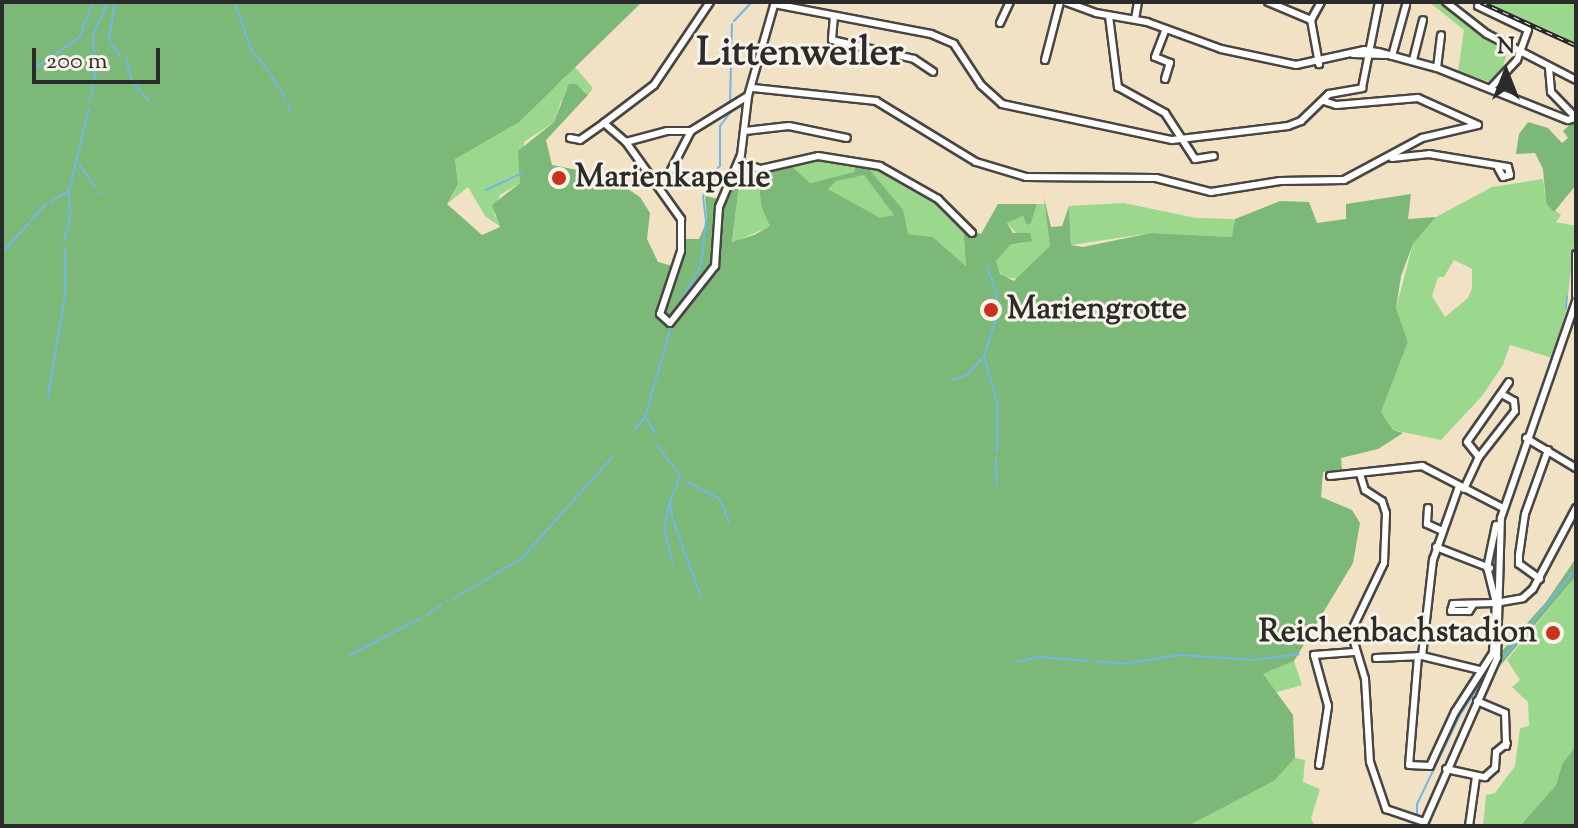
<!DOCTYPE html>
<style>
body{margin:0}
#map{position:relative;width:1578px;height:828px;overflow:hidden;background:#f1e2c6;font-family:"Sorts Mill Goudy",serif}
div>[style]{position:absolute}
[style*='--x']{left:calc(var(--x)*1px);top:calc(var(--y)*1px);width:calc(var(--w)*1px);rotate:calc(var(--a)*1deg)}
.green>*{inset:0;background:#9bd88d}
.forest>*{inset:0;background:#7cb878}
.stream>*{height:2px;margin:-1px;padding:0 1px;transform-origin:1px;border-radius:1px;background:#70b7e8}
.roads{filter:drop-shadow(2px 0 #494642) drop-shadow(-2px 0 #494642) drop-shadow(0 2px #494642) drop-shadow(0 -2px #494642)}
.minor>*{height:6px;margin:-3px;padding:0 3px;transform-origin:3px;border-radius:3px;background:#fff}
.rail>*{height:5px;margin-top:-2.5px;transform-origin:0;background:repeating-linear-gradient(90deg,#f7f3e8 0 6px,#2b2b2b 0 12px);box-sizing:border-box;border-block:2px solid #2b2b2b}
.dots>*{width:22px;height:22px;translate:-50% -50%;box-sizing:border-box;border:4px solid #f7f3e8;border-radius:50%}
span{translate:-50% -50%;white-space:nowrap;text-align:center;line-height:1.15;-webkit-text-stroke:6px #f7f3e8;paint-order:stroke}
.poi-label{font-size:32px;color:#2b2b2b;font-weight:700}
.left{translate:0 -50%;text-align:left}
.right{translate:-100% -50%;text-align:right}
.district-label{font-size:40px;color:#2b2b2b;font-weight:700}
.frame{position:absolute;inset:0;border:4px solid #2b2b2b;pointer-events:none}
.north{position:absolute;left:1466px;top:32px;width:80px;height:80px;-webkit-text-stroke:6px #f7f3e8;paint-order:stroke;rotate:0deg;font-size:22px;font-weight:700;line-height:32px;text-align:center;color:#2b2b2b}
.north::after{content:'';display:block;margin:auto;width:28px;height:36px;background:#2b2b2b;clip-path:polygon(50% 0,100% 100%,50% 72%,0 100%)}
.scale{position:absolute;left:32px;top:48px;width:128px;height:36px;box-sizing:border-box;border:4px solid #2b2b2b;border-top:0;padding-left:10px;font-size:24px;line-height:28px;white-space:nowrap;color:#2b2b2b;-webkit-text-stroke:6px #f7f3e8;paint-order:stroke}
</style>
<div id="map">
<div class="green">
<div style="clip-path:polygon(1429px 2px,1454px 2px,1467px 13px,1463px 18px,1507px 50px,1503px 68px,1491px 82px,1458px 72px,1464px 30px)"></div>
<div style="clip-path:polygon(1485px 2px,1576px 2px,1576px 43px,1551px 31px)"></div>
<div style="clip-path:polygon(574px 66px,593px 88px,588px 95px,583px 89px,561px 101px,554px 122px,524px 142px,520px 183px,500px 195px,494px 214px,501px 227px,485px 216px,468px 187px,447px 204px,458px 184px,455px 159px,563px 80px)"></div>
<div style="clip-path:polygon(804px 158px,858px 161px,854px 172px,810px 183px,787px 162px)"></div>
<div style="clip-path:polygon(871px 164px,938px 201px,963px 226px,966px 266px,933px 237px,908px 234px,902px 210px,869px 169px)"></div>
<div style="clip-path:polygon(740px 166px,758px 171px,761px 206px,771px 226px,732px 243px,739px 186px,731px 181px)"></div>
<div style="clip-path:polygon(865px 174px,894px 215px,880px 219px,828px 189px,837px 181px)"></div>
<div style="clip-path:polygon(evenodd,1543px 179px,1546px 203px,1561px 215px,1556px 222px,1576px 226px,1566px 312px,1552px 358px,1510px 345px,1503px 365px,1482px 396px,1441px 440px,1393px 430px,1381px 412px,1408px 342px,1396px 308px,1413px 244px,1436px 217px,1492px 187px,1543px 179px,1454px 260px,1472px 269px,1472px 288px,1468px 298px,1445px 317px,1432px 296px,1438px 277px,1444px 277px,1454px 260px)"></div>
<div style="clip-path:polygon(1124px 203px,1196px 218px,1235px 219px,1233px 237px,1151px 233px,1071px 245px,1069px 206px)"></div>
<div style="clip-path:polygon(1037px 204px,1045px 204px,1051px 246px,1019px 279px,1003px 277px,995px 265px,998px 255px,1010px 245px,1025px 243px,1007px 223px,1023px 216px,1027px 224px,1031px 223px)"></div>
<div style="clip-path:polygon(1576px 576px,1576px 746px,1562px 764px,1556px 785px,1520px 826px,1483px 826px,1486px 795px,1495px 793px,1515px 766px,1520px 728px,1529px 726px,1528px 702px,1512px 687px,1520px 680px,1507px 660px)"></div>
<div style="clip-path:polygon(1294px 661px,1302px 685px,1274px 693px,1263px 674px)"></div>
<div style="clip-path:polygon(1295px 758px,1305px 760px,1303px 782px,1320px 789px,1311px 819px,1315px 826px,1188px 826px,1274px 781px)"></div>
</div>
<div class="forest">
<div style="clip-path:polygon(evenodd,2px 2px,642px 2px,519px 122px,455px 159px,458px 184px,447px 204px,482px 235px,500px 227px,492px 205px,520px 183px,518px 151px,554px 122px,569px 84px,576px 84px,588px 95px,546px 140px,552px 165px,608px 176px,640px 197px,650px 213px,647px 239px,658px 262px,680px 268px,685px 239px,699px 239px,707px 221px,705px 196px,723px 200px,731px 181px,739px 186px,732px 242px,754px 235px,770px 226px,761px 206px,758px 171px,787px 162px,810px 183px,854px 172px,858px 161px,871px 164px,869px 169px,903px 210px,908px 234px,933px 237px,966px 266px,963px 226px,981px 234px,998px 204px,1037px 204px,1031px 223px,1027px 225px,1023px 216px,1007px 223px,1013px 233px,1030px 233px,1032px 241px,1010px 245px,996px 261px,1000px 274px,1014px 281px,1050px 246px,1044px 197px,1051px 227px,1062px 226px,1069px 206px,1071px 245px,1083px 247px,1151px 233px,1232px 237px,1235px 219px,1280px 201px,1309px 202px,1317px 223px,1346px 219px,1346px 204px,1411px 194px,1408px 219px,1436px 217px,1413px 244px,1401px 276px,1396px 308px,1408px 342px,1381px 412px,1393px 430px,1403px 433px,1378px 449px,1341px 458px,1342px 470px,1323px 472px,1321px 497px,1352px 510px,1360px 523px,1353px 563px,1294px 661px,1263px 674px,1293px 715px,1295px 758px,1274px 781px,1188px 826px,2px 826px,2px 2px,864px 175px,894px 215px,880px 218px,828px 189px,837px 181px,864px 175px)"></div>
<div style="clip-path:polygon(1574px 121px,1576px 185px,1554px 212px,1546px 203px,1543px 169px,1535px 153px,1516px 154px,1519px 134px,1528px 122px,1548px 128px,1562px 143px,1568px 138px,1563px 131px)"></div>
<div style="clip-path:polygon(1576px 558px,1576px 576px,1495px 672px,1502px 651px,1546px 602px)"></div>
<div style="clip-path:polygon(1576px 746px,1576px 826px,1520px 826px,1556px 785px,1562px 764px)"></div>
</div>
<div class="stream">
<div style="--x:115;--y:2;--w:39;--a:99"></div>
<div style="--x:109;--y:41;--w:18;--a:52"></div>
<div style="--x:235;--y:2;--w:51;--a:71.6"></div>
<div style="--x:251;--y:50;--w:25;--a:50"></div>
<div style="--x:734;--y:21;--w:26;--a:-47"></div>
<div style="--x:126;--y:58;--w:25;--a:76"></div>
<div style="--x:132;--y:82;--w:25;--a:48"></div>
<div style="--x:32;--y:70;--w:58;--a:-34.5"></div>
<div style="--x:80;--y:37;--w:37;--a:-70"></div>
<div style="--x:269;--y:72;--w:31;--a:58"></div>
<div style="--x:89;--y:102;--w:23;--a:-75"></div>
<div style="--x:95;--y:80;--w:46;--a:-92.5"></div>
<div style="--x:93;--y:34;--w:35;--a:-65"></div>
<div style="--x:730;--y:104;--w:80;--a:-88.6"></div>
<div style="--x:288;--y:105;--w:8;--a:67"></div>
<div style="--x:79;--y:164;--w:29;--a:55"></div>
<div style="--x:486;--y:190;--w:40;--a:-25"></div>
<div style="--x:100;--y:192;--w:3;--a:45"></div>
<div style="--x:50;--y:202;--w:21;--a:-31"></div>
<div style="--x:70;--y:212;--w:21;--a:-93"></div>
<div style="--x:69;--y:191;--w:84;--a:-76.3"></div>
<div style="--x:31;--y:220;--w:23;--a:-47"></div>
<div style="--x:64;--y:242;--w:28;--a:-77"></div>
<div style="--x:2;--y:253;--w:39;--a:-48"></div>
<div style="--x:987;--y:266;--w:21;--a:71"></div>
<div style="--x:996;--y:290;--w:12;--a:85"></div>
<div style="--x:1566;--y:308;--w:12;--a:-85"></div>
<div style="--x:676;--y:311;--w:52;--a:-61.5"></div>
<div style="--x:701;--y:265;--w:44;--a:-83.5"></div>
<div style="--x:706;--y:221;--w:23;--a:-97"></div>
<div style="--x:703;--y:198;--w:19;--a:-78"></div>
<div style="--x:707;--y:179;--w:18;--a:-45"></div>
<div style="--x:720;--y:166;--w:40;--a:-90"></div>
<div style="--x:720;--y:126;--w:20;--a:-53"></div>
<div style="--x:953;--y:380;--w:15;--a:-20"></div>
<div style="--x:967;--y:375;--w:24;--a:-48"></div>
<div style="--x:48;--y:397;--w:102;--a:-80.4"></div>
<div style="--x:65;--y:296;--w:47;--a:-90"></div>
<div style="--x:646;--y:418;--w:19;--a:58"></div>
<div style="--x:635;--y:429;--w:16;--a:-50"></div>
<div style="--x:645;--y:417;--w:94;--a:-73.9"></div>
<div style="--x:657;--y:445;--w:38;--a:53"></div>
<div style="--x:680;--y:475;--w:29;--a:110"></div>
<div style="--x:670;--y:502;--w:15;--a:82"></div>
<div style="--x:672;--y:517;--w:85;--a:70.1"></div>
<div style="--x:997;--y:451;--w:49;--a:-90"></div>
<div style="--x:997;--y:402;--w:48;--a:-105.8"></div>
<div style="--x:984;--y:356;--w:45;--a:-72"></div>
<div style="--x:996;--y:458;--w:27;--a:88"></div>
<div style="--x:687;--y:482;--w:37;--a:27"></div>
<div style="--x:720;--y:499;--w:26;--a:69"></div>
<div style="--x:669;--y:503;--w:25;--a:101"></div>
<div style="--x:664;--y:528;--w:37;--a:76"></div>
<div style="--x:453;--y:599;--w:79;--a:-30.5"></div>
<div style="--x:521;--y:559;--w:138;--a:-48.2"></div>
<div style="--x:446;--y:601;--w:2;--a:0"></div>
<div style="--x:427;--y:615;--w:17;--a:-36"></div>
<div style="--x:1357;--y:645;--w:27;--a:-45"></div>
<div style="--x:350;--y:655;--w:80;--a:-27.5"></div>
<div style="--x:1260;--y:659;--w:39;--a:-7"></div>
<div style="--x:1095;--y:661;--w:27;--a:6"></div>
<div style="--x:1122;--y:664;--w:58;--a:-9"></div>
<div style="--x:1179;--y:655;--w:78;--a:3.7"></div>
<div style="--x:1017;--y:662;--w:23;--a:-13"></div>
<div style="--x:1039;--y:657;--w:49;--a:4.7"></div>
<div style="--x:1496;--y:666;--w:126;--a:-50.5"></div>
<div style="--x:1417;--y:819;--w:15;--a:-90"></div>
<div style="--x:1417;--y:804;--w:99;--a:-64.2"></div>
<div style="--x:1460;--y:715;--w:55;--a:-56.9"></div>
<div style="--x:1417;--y:825;--w:1;--a:45"></div>
</div>
<div class="roads">
<div class="minor">
<div style="--x:710;--y:2;--w:100;--a:124"></div>
<div style="--x:654;--y:85;--w:63;--a:142.8"></div>
<div style="--x:604;--y:123;--w:29;--a:41"></div>
<div style="--x:626;--y:142;--w:95;--a:54.5"></div>
<div style="--x:681;--y:219;--w:32;--a:90"></div>
<div style="--x:681;--y:251;--w:66;--a:108.4"></div>
<div style="--x:660;--y:314;--w:13;--a:42"></div>
<div style="--x:670;--y:323;--w:73;--a:-51.7"></div>
<div style="--x:715;--y:266;--w:59;--a:-86.1"></div>
<div style="--x:719;--y:207;--w:56;--a:-67.1"></div>
<div style="--x:741;--y:155;--w:59;--a:-83.2"></div>
<div style="--x:748;--y:96;--w:98;--a:-74"></div>
<div style="--x:1066;--y:2;--w:32;--a:20"></div>
<div style="--x:1096;--y:13;--w:52;--a:10"></div>
<div style="--x:1147;--y:22;--w:79;--a:20"></div>
<div style="--x:1221;--y:49;--w:77;--a:12"></div>
<div style="--x:1296;--y:65;--w:70;--a:-12.4"></div>
<div style="--x:1364;--y:50;--w:14;--a:8"></div>
<div style="--x:1378;--y:52;--w:61;--a:15.2"></div>
<div style="--x:1437;--y:68;--w:141;--a:21.7"></div>
<div style="--x:1568;--y:120;--w:7;--a:-16"></div>
<div style="--x:1268;--y:2;--w:47;--a:22.7"></div>
<div style="--x:1446;--y:2;--w:52;--a:38"></div>
<div style="--x:1487;--y:34;--w:100;--a:27.3"></div>
<div style="--x:774;--y:4;--w:160;--a:10.8"></div>
<div style="--x:931;--y:34;--w:25;--a:23"></div>
<div style="--x:954;--y:44;--w:49;--a:56.6"></div>
<div style="--x:981;--y:85;--w:28;--a:42"></div>
<div style="--x:1002;--y:104;--w:174;--a:12"></div>
<div style="--x:1172;--y:140;--w:117;--a:-6.9"></div>
<div style="--x:1288;--y:126;--w:14;--a:-21"></div>
<div style="--x:1301;--y:121;--w:39;--a:-44"></div>
<div style="--x:1329;--y:94;--w:34;--a:-10"></div>
<div style="--x:1362;--y:88;--w:88;--a:-78.8"></div>
<div style="--x:1478;--y:6;--w:55;--a:25.6"></div>
<div style="--x:1528;--y:30;--w:32;--a:110"></div>
<div style="--x:1517;--y:60;--w:38;--a:133"></div>
<div style="--x:834;--y:16;--w:24;--a:95"></div>
<div style="--x:832;--y:40;--w:84;--a:13"></div>
<div style="--x:914;--y:59;--w:23;--a:34"></div>
<div style="--x:1109;--y:16;--w:72;--a:82.8"></div>
<div style="--x:1118;--y:87;--w:54;--a:29"></div>
<div style="--x:1165;--y:113;--w:55;--a:56.9"></div>
<div style="--x:1195;--y:159;--w:19;--a:-9"></div>
<div style="--x:1135;--y:19;--w:17;--a:-80"></div>
<div style="--x:1311;--y:20;--w:45;--a:79.7"></div>
<div style="--x:1311;--y:20;--w:21;--a:-61"></div>
<div style="--x:1000;--y:23;--w:23;--a:-65"></div>
<div style="--x:1353;--y:54;--w:32;--a:2"></div>
<div style="--x:1392;--y:56;--w:53;--a:-74.6"></div>
<div style="--x:1045;--y:60;--w:60;--a:-75.5"></div>
<div style="--x:1413;--y:60;--w:41;--a:-76"></div>
<div style="--x:1437;--y:68;--w:33;--a:-83"></div>
<div style="--x:1549;--y:68;--w:24;--a:85"></div>
<div style="--x:1551;--y:92;--w:36;--a:46"></div>
<div style="--x:1165;--y:79;--w:17;--a:-73"></div>
<div style="--x:1170;--y:63;--w:16;--a:-158"></div>
<div style="--x:1155;--y:57;--w:30;--a:-69"></div>
<div style="--x:753;--y:88;--w:124;--a:6"></div>
<div style="--x:876;--y:101;--w:117;--a:31.4"></div>
<div style="--x:976;--y:162;--w:52;--a:16.7"></div>
<div style="--x:1026;--y:177;--w:130;--a:0.4"></div>
<div style="--x:1156;--y:178;--w:57;--a:14.3"></div>
<div style="--x:1211;--y:192;--w:70;--a:-9.1"></div>
<div style="--x:1280;--y:181;--w:64;--a:-0.9"></div>
<div style="--x:1344;--y:180;--w:89;--a:-28.3"></div>
<div style="--x:1422;--y:138;--w:57;--a:-13.1"></div>
<div style="--x:1478;--y:125;--w:66;--a:-155.8"></div>
<div style="--x:1418;--y:98;--w:82;--a:175.1"></div>
<div style="--x:1336;--y:105;--w:13;--a:-162"></div>
<div style="--x:745;--y:131;--w:44;--a:-6.5"></div>
<div style="--x:789;--y:126;--w:59;--a:11.7"></div>
<div style="--x:570;--y:138;--w:10;--a:11"></div>
<div style="--x:580;--y:140;--w:29;--a:-35"></div>
<div style="--x:626;--y:142;--w:42;--a:-15"></div>
<div style="--x:667;--y:131;--w:24;--a:0"></div>
<div style="--x:691;--y:131;--w:67;--a:-31.6"></div>
<div style="--x:1392;--y:158;--w:37;--a:-6"></div>
<div style="--x:1429;--y:154;--w:80;--a:9.3"></div>
<div style="--x:1508;--y:167;--w:8;--a:76"></div>
<div style="--x:1510;--y:175;--w:7;--a:164"></div>
<div style="--x:1503;--y:177;--w:10;--a:-119"></div>
<div style="--x:739;--y:162;--w:23;--a:18"></div>
<div style="--x:761;--y:169;--w:58;--a:-12.8"></div>
<div style="--x:818;--y:156;--w:63;--a:9.2"></div>
<div style="--x:880;--y:166;--w:67;--a:29.6"></div>
<div style="--x:938;--y:199;--w:48;--a:45"></div>
<div style="--x:671;--y:170;--w:44;--a:-62.9"></div>
<div style="--x:1576;--y:254;--w:42;--a:90"></div>
<div style="--x:1526;--y:438;--w:58;--a:31"></div>
<div style="--x:1479;--y:457;--w:19;--a:-129"></div>
<div style="--x:1467;--y:442;--w:73;--a:-55"></div>
<div style="--x:1360;--y:474;--w:17;--a:73"></div>
<div style="--x:1365;--y:490;--w:20;--a:33"></div>
<div style="--x:1382;--y:501;--w:13;--a:72"></div>
<div style="--x:1386;--y:513;--w:50;--a:92.3"></div>
<div style="--x:1384;--y:563;--w:76;--a:115.6"></div>
<div style="--x:1351;--y:632;--w:49;--a:73.4"></div>
<div style="--x:1365;--y:679;--w:83;--a:86.6"></div>
<div style="--x:1370;--y:762;--w:50;--a:71.2"></div>
<div style="--x:1386;--y:809;--w:40;--a:18.9"></div>
<div style="--x:1330;--y:476;--w:93;--a:-6.2"></div>
<div style="--x:1422;--y:466;--w:91;--a:27.4"></div>
<div style="--x:1464;--y:489;--w:35;--a:-65"></div>
<div style="--x:1479;--y:457;--w:58;--a:-52"></div>
<div style="--x:1515;--y:411;--w:10;--a:-96"></div>
<div style="--x:1514;--y:401;--w:13;--a:-151"></div>
<div style="--x:1428;--y:508;--w:16;--a:94"></div>
<div style="--x:1427;--y:524;--w:17;--a:24"></div>
<div style="--x:1436;--y:547;--w:58;--a:21.3"></div>
<div style="--x:1540;--y:579;--w:26;--a:-144"></div>
<div style="--x:1519;--y:564;--w:9;--a:-90"></div>
<div style="--x:1519;--y:555;--w:41;--a:-81.7"></div>
<div style="--x:1525;--y:514;--w:68;--a:-70.2"></div>
<div style="--x:1501;--y:602;--w:22;--a:-10"></div>
<div style="--x:1523;--y:598;--w:13;--a:-42"></div>
<div style="--x:1533;--y:589;--w:92;--a:-62"></div>
<div style="--x:1451;--y:611;--w:7;--a:-74"></div>
<div style="--x:1453;--y:604;--w:43;--a:-1.3"></div>
<div style="--x:1451;--y:611;--w:18;--a:0"></div>
<div style="--x:1469;--y:611;--w:7;--a:-56"></div>
<div style="--x:1418;--y:656;--w:109;--a:94.7"></div>
<div style="--x:1409;--y:765;--w:21;--a:3"></div>
<div style="--x:1430;--y:766;--w:60;--a:-65.2"></div>
<div style="--x:1455;--y:712;--w:70;--a:-57.2"></div>
<div style="--x:1493;--y:653;--w:50;--a:-86.6"></div>
<div style="--x:1496;--y:603;--w:36;--a:-104"></div>
<div style="--x:1487;--y:568;--w:44;--a:-78.2"></div>
<div style="--x:1422;--y:656;--w:97;--a:-83.5"></div>
<div style="--x:1433;--y:560;--w:78;--a:-70.6"></div>
<div style="--x:1376;--y:658;--w:46;--a:-2.5"></div>
<div style="--x:1422;--y:656;--w:60;--a:13.6"></div>
<div style="--x:1477;--y:701;--w:30;--a:23"></div>
<div style="--x:1505;--y:713;--w:33;--a:88"></div>
<div style="--x:1319;--y:765;--w:60;--a:-81.3"></div>
<div style="--x:1328;--y:706;--w:53;--a:-105.4"></div>
<div style="--x:1314;--y:655;--w:40;--a:-4.3"></div>
<div style="--x:1446;--y:769;--w:40;--a:12"></div>
<div style="--x:1485;--y:777;--w:13;--a:-42"></div>
<div style="--x:1495;--y:768;--w:16;--a:-86"></div>
<div style="--x:1496;--y:752;--w:14;--a:-39"></div>
<div style="--x:1423;--y:826;--w:184;--a:-66.2"></div>
<div style="--x:1497;--y:658;--w:140;--a:-88.4"></div>
<div style="--x:1501;--y:518;--w:230;--a:-70.9"></div>
<div style="--x:1469;--y:826;--w:49;--a:-81.9"></div>
</div>
</div>
<div class="rail">
<div style="--x:1481;--y:2;--w:104;--a:24.4"></div>
</div>
<div class="dots">
<div style="left:559px;top:178px;background:#c8321e"></div>
<div style="left:991px;top:310px;background:#c8321e"></div>
<div style="left:1553px;top:633px;background:#c8321e"></div>
</div>
<div class="poi-label">
<span class="left" style="left:575px;top:178px">Marienkapelle</span>
<span class="left" style="left:1007px;top:310px">Mariengrotte</span>
<span class="right" style="left:1537px;top:633px">Reichenbachstadion</span>
</div>
<div class="district-label">
<span style="left:800px;top:55px">Littenweiler</span>
</div>
<div class="frame"></div>
<div class="north">N</div>
<div class="scale">200 m</div>
</div>
